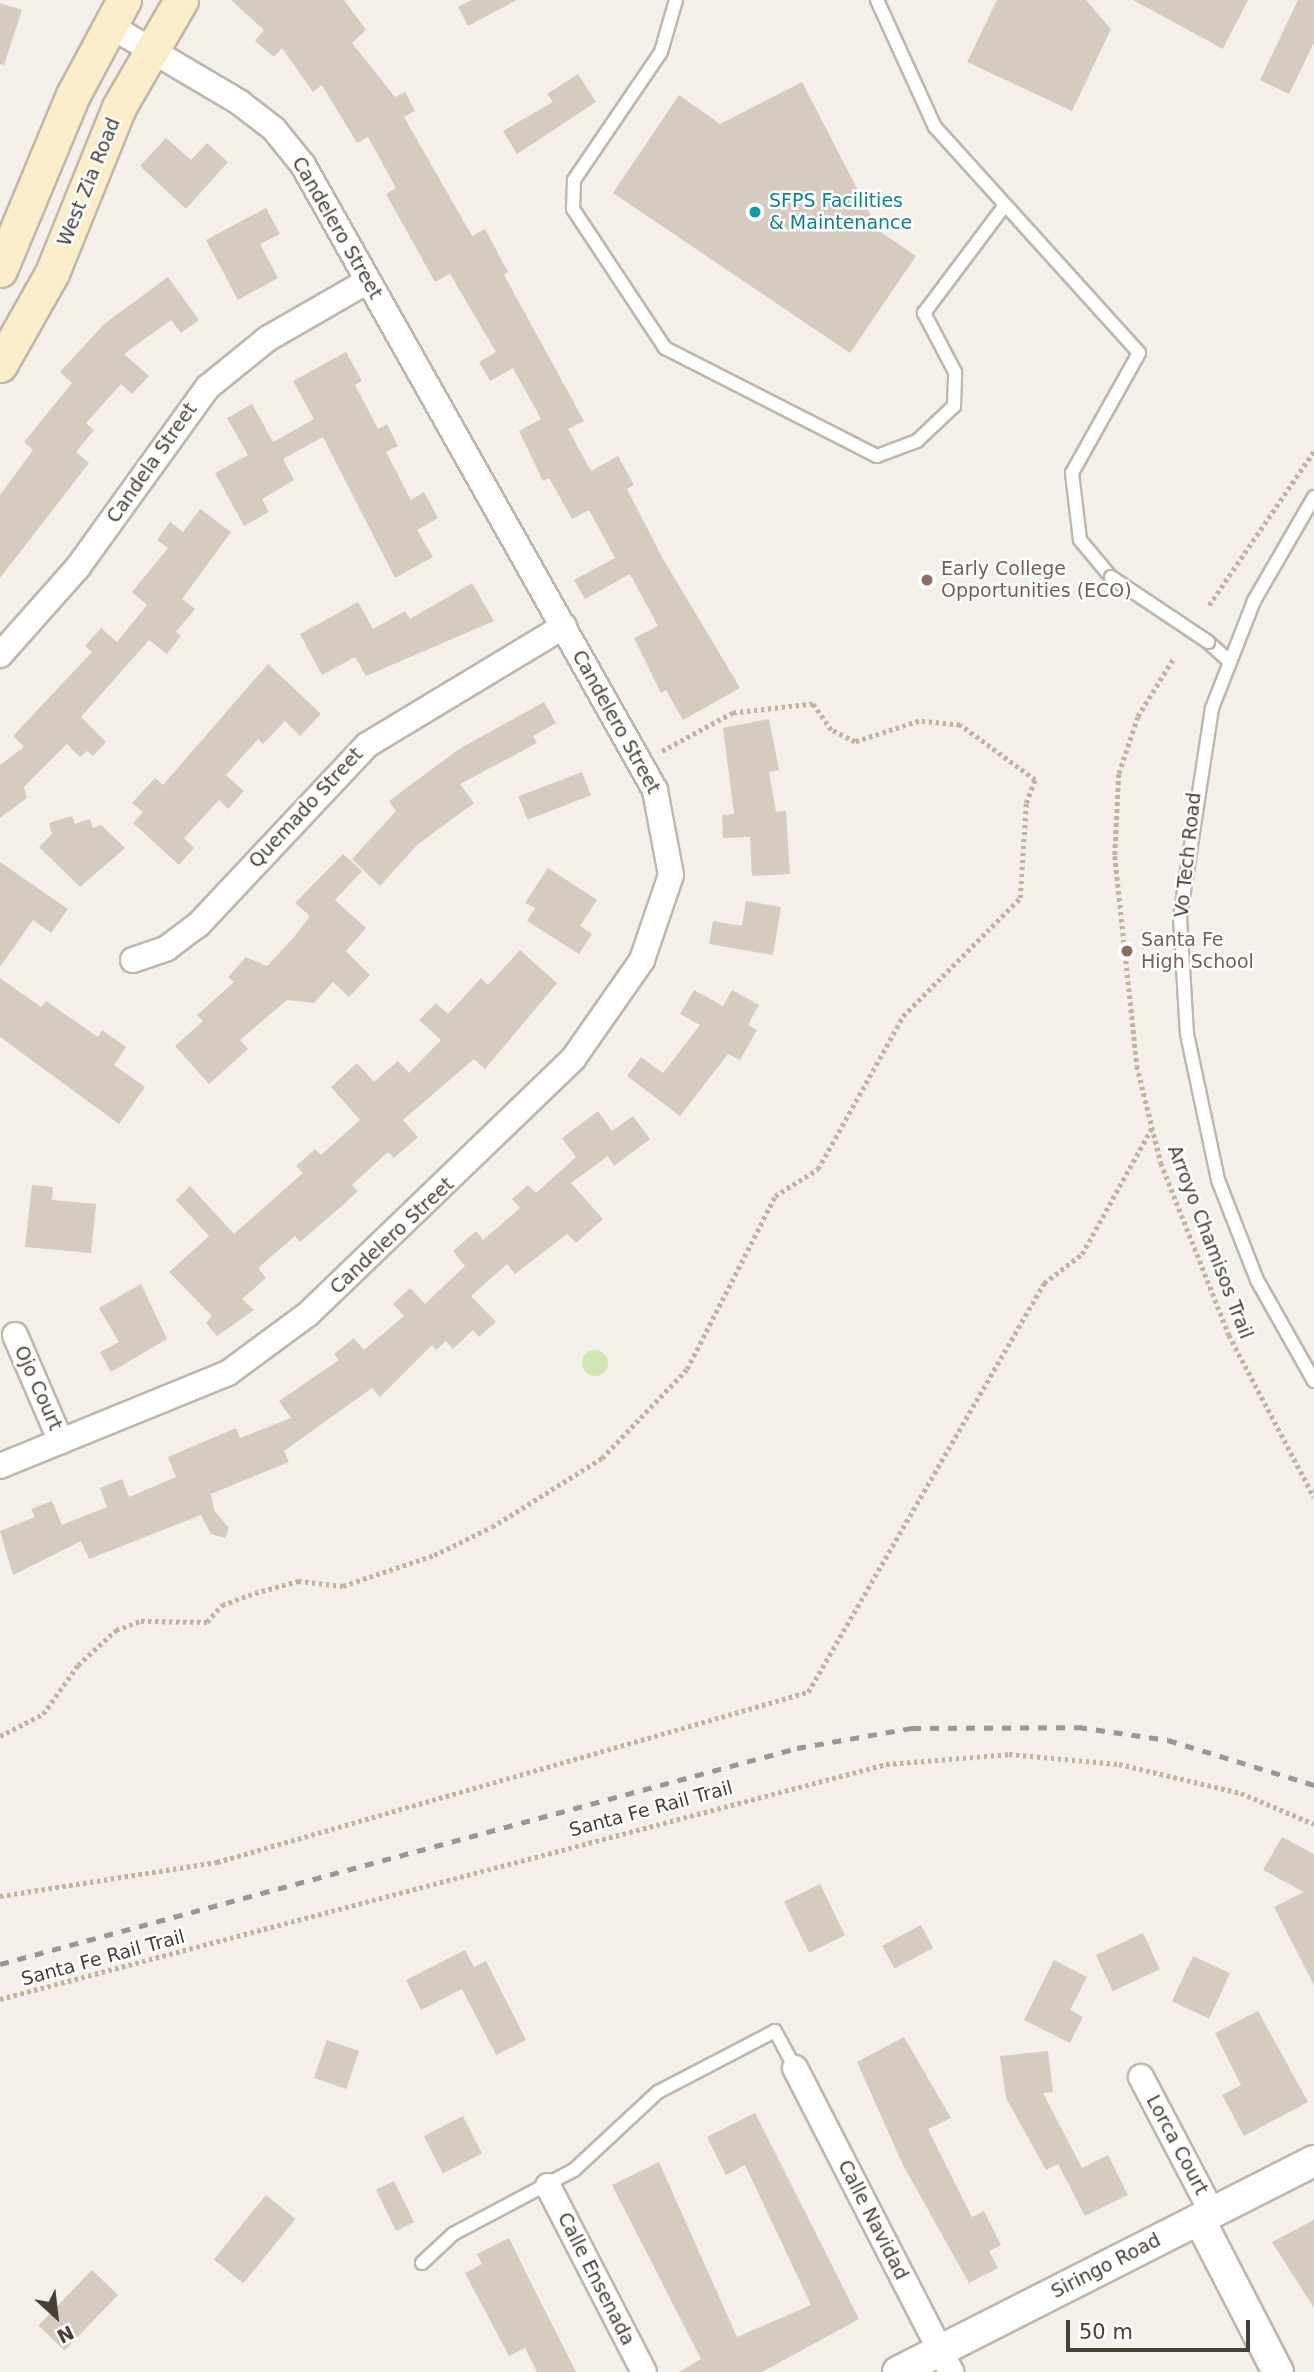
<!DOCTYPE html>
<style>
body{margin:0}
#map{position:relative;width:1314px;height:2372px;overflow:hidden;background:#f4f0e9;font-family:"DejaVu Sans",sans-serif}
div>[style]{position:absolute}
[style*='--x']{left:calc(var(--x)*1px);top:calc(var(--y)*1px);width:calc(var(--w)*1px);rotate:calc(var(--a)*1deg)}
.green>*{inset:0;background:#d2e6b3}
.round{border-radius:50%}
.building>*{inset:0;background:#d5cbbf;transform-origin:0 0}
.path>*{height:4.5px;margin-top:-2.25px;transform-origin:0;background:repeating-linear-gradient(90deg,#c0b29d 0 3.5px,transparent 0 7px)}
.roads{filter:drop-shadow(2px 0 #bfb7ac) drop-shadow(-2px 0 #bfb7ac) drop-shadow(0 2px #bfb7ac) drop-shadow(0 -2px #bfb7ac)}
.service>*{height:12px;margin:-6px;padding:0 6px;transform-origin:6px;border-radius:6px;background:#fff}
.minor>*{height:24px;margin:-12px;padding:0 12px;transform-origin:12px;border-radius:12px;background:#fff}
.tertiary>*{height:30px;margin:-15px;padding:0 15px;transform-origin:15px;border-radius:15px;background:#fff}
.secondary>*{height:33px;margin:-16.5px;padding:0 16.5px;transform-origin:16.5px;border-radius:16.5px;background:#fcedca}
.rail>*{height:5px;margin-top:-2.5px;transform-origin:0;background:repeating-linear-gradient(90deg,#979797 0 9px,transparent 0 18px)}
.bridges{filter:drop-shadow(2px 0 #bfb7ac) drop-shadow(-2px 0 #bfb7ac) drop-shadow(0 2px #bfb7ac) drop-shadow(0 -2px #bfb7ac)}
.service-bridge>*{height:12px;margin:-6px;padding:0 6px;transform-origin:6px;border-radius:6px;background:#fff}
.dots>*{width:19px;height:19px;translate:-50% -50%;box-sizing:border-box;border:4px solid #fff;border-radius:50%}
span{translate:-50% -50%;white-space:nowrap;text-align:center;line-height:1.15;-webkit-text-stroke:5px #fff;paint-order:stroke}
.street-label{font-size:19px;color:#474037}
.culture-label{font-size:19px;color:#0d838f}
.left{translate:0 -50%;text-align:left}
.education-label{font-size:19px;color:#785e54}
.north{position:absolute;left:21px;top:2281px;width:70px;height:70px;-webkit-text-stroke:5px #fff;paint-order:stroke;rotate:153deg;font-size:19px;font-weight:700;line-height:28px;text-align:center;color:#474037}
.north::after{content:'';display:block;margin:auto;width:24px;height:32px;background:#474037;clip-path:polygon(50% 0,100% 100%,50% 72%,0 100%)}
.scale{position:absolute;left:1066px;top:2320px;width:184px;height:32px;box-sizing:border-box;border:4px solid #474037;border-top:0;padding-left:9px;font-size:21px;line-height:24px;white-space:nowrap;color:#474037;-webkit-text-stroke:5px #fff;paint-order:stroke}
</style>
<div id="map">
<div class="green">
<div class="round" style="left:582px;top:1350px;width:26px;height:26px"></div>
</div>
<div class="building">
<div style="clip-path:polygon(231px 0,344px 0,366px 30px,352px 43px,395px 97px,405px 92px,415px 111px,404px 117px,472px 236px,485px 229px,508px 272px,504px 275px,584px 421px,568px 429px,591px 471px,618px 456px,634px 485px,627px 489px,662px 557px,740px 688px,683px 720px,666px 690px,661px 693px,634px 638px,658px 626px,630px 574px,585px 599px,574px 580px,615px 558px,589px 510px,572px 519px,549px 478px,543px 481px,519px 431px,541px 419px,513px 368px,490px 381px,479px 362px,496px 352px,450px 274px,435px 282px,386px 194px,396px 188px,368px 137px,357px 143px,322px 85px,313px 92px,282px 48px,274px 57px,255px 41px,264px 30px)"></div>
<div style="clip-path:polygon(472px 0,517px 0,468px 26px,458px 7px)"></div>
<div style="clip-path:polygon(997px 0,1086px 0,1111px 29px,1072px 111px,967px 62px)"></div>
<div style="clip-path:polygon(1133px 0,1248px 0,1223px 49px)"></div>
<div style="clip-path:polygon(1298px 0,1314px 0,1314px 43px,1289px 94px,1260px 80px)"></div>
<div style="clip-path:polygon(0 3px,22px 10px,4px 65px,0 64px)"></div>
<div style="clip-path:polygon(578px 74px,596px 102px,517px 154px,503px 131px,553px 102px,547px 94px)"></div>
<div style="clip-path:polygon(802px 82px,879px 231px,916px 256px,850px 353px,613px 193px,679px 95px,720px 124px)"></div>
<div style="clip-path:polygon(166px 138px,191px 160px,207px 143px,228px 162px,186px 209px,140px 166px)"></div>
<div style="clip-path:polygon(266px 208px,280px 234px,260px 244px,278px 278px,238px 300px,206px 240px)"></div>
<div style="clip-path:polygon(168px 277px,199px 320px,181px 333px,171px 320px,124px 354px,149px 376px,132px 394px,121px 384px,86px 423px,94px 430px,76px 452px,89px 463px,0 578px,0 495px,33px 450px,24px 442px,72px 383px,60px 372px,104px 324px)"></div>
<div style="clip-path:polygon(346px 352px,362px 381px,355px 385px,378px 429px,387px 424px,398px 446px,386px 452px,411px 500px,424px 492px,438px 518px,417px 530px,433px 557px,395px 578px,323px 437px,283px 459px,294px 480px,262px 499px,269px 512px,244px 526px,215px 473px,248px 455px,227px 418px,252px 404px,273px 442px,314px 419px,293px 381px)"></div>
<div style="clip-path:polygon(200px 509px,231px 532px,182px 599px,195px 609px,176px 632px,181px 636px,167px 654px,149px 640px,81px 717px,106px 742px,93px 756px,87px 751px,80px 757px,67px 744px,24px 787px,27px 798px,0 818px,0 765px,24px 747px,13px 736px,92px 652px,85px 646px,101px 628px,117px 642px,147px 605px,132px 592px,168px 548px,157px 540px,170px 522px,183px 532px)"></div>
<div style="clip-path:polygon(472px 583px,494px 621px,366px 676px,355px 657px,322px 675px,300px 634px,358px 602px,373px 629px,405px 611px,410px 619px)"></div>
<div style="clip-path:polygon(268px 664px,321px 714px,300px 736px,285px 721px,263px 744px,258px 739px,226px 775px,244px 791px,228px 809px,219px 800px,184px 838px,194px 848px,179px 865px,133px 823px,143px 812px,132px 803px,155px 778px,163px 785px)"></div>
<div style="clip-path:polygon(544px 702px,556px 723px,533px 736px,537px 743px,460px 784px,474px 803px,417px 845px,380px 886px,352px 859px,396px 811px,389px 801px,459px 749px)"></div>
<div style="clip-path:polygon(769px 719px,779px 770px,769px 772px,776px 812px,786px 811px,790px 874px,752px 876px,750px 837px,723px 838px,722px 815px,734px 814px,723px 728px)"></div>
<div style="left:582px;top:772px;width:25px;height:68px;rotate:69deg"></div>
<div style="clip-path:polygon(72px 816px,75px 824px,90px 819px,93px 828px,101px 825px,125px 848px,80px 887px,39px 847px,52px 834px,49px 823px)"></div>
<div style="clip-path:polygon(343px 854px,362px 871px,335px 900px,366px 928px,346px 951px,370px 975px,349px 997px,333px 982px,314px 1003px,287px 1000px,240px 1040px,248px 1049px,209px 1084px,175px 1046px,203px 1021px,197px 1015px,234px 982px,228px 977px,246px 957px,267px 966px,294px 937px,310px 916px,295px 903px)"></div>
<div style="clip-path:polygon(0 862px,68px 909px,51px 933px,33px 920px,0 967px)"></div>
<div style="clip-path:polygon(548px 868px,597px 900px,580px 926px,592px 934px,579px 954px,527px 921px,535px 908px,525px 903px)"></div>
<div style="clip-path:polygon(746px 901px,781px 907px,773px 955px,709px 944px,713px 921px,742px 926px)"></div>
<div style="clip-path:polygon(520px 950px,557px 983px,485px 1069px,474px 1059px,403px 1120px,418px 1137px,394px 1158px,388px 1152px,352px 1185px,358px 1191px,343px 1205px,300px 1242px,295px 1236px,258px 1268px,266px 1278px,242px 1299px,254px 1310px,217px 1336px,206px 1323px,212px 1316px,169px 1272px,209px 1236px,176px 1200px,190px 1186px,234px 1234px,303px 1173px,296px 1166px,315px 1149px,321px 1155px,360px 1120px,331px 1087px,357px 1063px,374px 1082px,398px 1061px,409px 1073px,441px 1040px,419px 1020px,436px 1003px,448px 1014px,481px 978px,488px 985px)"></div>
<div style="clip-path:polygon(0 978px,41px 1007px,46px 1001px,98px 1037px,102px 1030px,126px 1047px,114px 1065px,145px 1087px,119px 1124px,0 1037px)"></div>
<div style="clip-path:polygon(694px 990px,723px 1006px,732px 990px,759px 1005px,748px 1025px,757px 1030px,740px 1060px,728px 1054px,680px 1116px,627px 1076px,641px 1057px,663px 1073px,700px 1025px,680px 1014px)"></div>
<div style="clip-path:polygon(598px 1111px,612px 1131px,633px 1116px,650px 1139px,614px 1166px,608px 1156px,571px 1183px,603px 1219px,576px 1243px,567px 1234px,515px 1274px,507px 1264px,471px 1296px,496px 1322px,479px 1337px,473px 1330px,453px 1349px,446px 1341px,436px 1350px,432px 1345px,380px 1397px,372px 1388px,284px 1451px,289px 1462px,211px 1494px,214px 1510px,229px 1528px,225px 1538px,211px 1534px,201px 1515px,89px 1559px,81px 1541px,13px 1575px,0 1531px,35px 1517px,31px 1509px,52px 1501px,62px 1525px,107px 1507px,100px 1488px,122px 1479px,129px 1497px,176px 1477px,168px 1457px,236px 1428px,240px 1438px,291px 1418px,279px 1401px,339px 1360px,334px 1354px,354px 1338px,364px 1350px,404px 1316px,393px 1304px,410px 1288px,425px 1304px,465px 1266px,453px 1251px,476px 1231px,483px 1240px,520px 1208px,512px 1199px,528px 1185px,536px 1193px,576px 1157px,562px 1138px)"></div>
<div style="clip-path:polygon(32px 1185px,53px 1187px,52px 1200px,96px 1204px,91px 1253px,25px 1247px)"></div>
<div style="clip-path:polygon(141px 1284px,167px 1339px,111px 1372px,100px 1352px,119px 1342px,99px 1308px)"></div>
<div style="clip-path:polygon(1282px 1837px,1314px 1854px,1314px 1985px,1274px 1907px,1304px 1892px,1263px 1870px)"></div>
<div style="left:820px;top:1884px;width:57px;height:40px;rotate:64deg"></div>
<div style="left:921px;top:1925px;width:26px;height:44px;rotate:62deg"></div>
<div style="left:1143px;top:1933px;width:40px;height:52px;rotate:65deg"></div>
<div style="clip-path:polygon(465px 1950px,474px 1967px,486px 1961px,526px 2040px,496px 2055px,462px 1989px,421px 2010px,406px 1980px)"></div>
<div style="left:1193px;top:1956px;width:41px;height:50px;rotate:25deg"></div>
<div style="clip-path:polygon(1054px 1960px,1087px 1977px,1070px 2010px,1083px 2017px,1070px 2043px,1024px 2020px)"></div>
<div style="clip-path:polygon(1258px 2011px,1308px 2102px,1244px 2136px,1222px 2095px,1241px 2085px,1215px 2033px)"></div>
<div style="clip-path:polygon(904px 2037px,951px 2118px,928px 2129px,972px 2217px,984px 2211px,1001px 2245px,989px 2251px,998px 2268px,969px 2283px,903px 2165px,857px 2062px)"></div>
<div style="left:327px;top:2040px;width:34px;height:40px;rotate:19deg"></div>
<div style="clip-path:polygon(1048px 2051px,1053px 2092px,1043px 2093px,1082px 2168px,1108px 2155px,1128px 2195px,1085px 2216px,1058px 2164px,1046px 2170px,1006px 2098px,1000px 2056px)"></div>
<div style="clip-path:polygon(755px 2113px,859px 2319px,762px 2372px,679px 2372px,701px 2359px,612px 2185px,659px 2162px,737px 2337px,811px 2305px,745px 2165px,726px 2175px,707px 2137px)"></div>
<div style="left:463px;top:2116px;width:42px;height:44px;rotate:63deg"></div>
<div style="left:394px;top:2181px;width:46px;height:20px;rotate:64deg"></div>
<div style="left:266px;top:2195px;width:38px;height:83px;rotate:39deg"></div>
<div style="clip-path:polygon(1314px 2220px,1314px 2308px,1272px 2242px)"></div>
<div style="clip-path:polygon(509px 2238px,527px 2275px,576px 2372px,537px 2372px,525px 2348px,509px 2356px,465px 2273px,482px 2264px,477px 2254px)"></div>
<div style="left:92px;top:2270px;width:36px;height:77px;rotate:44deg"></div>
</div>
<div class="path">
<div style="--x:1209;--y:605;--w:186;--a:-55.7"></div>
<div style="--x:1173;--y:660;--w:67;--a:121.6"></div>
<div style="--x:1138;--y:717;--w:60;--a:108.4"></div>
<div style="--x:1119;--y:774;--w:82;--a:92.8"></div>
<div style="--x:1115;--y:856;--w:211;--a:84"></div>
<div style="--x:1137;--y:1066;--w:100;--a:76.1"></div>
<div style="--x:1161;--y:1163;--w:185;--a:68.4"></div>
<div style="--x:1229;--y:1335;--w:183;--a:62.3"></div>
<div style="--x:0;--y:1736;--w:48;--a:-27.1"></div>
<div style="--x:43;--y:1714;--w:60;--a:-54.5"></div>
<div style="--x:78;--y:1665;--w:52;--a:-42.6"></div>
<div style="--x:116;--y:1630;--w:27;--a:-20"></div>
<div style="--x:141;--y:1621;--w:66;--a:0.9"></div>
<div style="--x:207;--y:1622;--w:23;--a:-49"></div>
<div style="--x:222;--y:1605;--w:35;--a:-20"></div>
<div style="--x:255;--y:1593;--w:45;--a:-15.6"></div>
<div style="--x:298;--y:1581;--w:45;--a:6.3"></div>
<div style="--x:343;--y:1586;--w:96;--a:-18.8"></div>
<div style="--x:434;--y:1555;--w:64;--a:-25.8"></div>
<div style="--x:492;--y:1527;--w:130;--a:-32.1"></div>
<div style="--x:602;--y:1458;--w:123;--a:-46.3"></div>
<div style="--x:687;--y:1369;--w:194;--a:-63"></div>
<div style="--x:775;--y:1196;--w:51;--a:-32.1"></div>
<div style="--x:818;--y:1169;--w:175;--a:-60.9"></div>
<div style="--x:903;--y:1016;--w:166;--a:-45.2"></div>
<div style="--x:1020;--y:898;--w:95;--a:-86.4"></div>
<div style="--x:1026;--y:803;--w:25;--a:-69"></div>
<div style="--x:1035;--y:780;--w:93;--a:-143.7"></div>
<div style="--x:960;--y:725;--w:41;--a:-174.4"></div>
<div style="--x:919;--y:721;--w:67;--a:161.8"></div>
<div style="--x:855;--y:742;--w:27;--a:-153"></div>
<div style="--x:831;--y:730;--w:32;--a:-125"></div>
<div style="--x:813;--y:704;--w:81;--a:173.6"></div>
<div style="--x:733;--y:713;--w:84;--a:151.6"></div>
<div style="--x:0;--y:1896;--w:220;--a:-8.9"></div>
<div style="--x:217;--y:1862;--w:615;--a:-16.05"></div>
<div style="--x:808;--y:1692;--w:472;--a:-60"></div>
<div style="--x:1044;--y:1283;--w:48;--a:-37.3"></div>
<div style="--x:1082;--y:1254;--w:145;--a:-61.1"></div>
<div style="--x:0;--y:1999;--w:917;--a:-14.85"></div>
<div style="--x:886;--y:1764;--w:123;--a:-4.6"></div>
<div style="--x:1009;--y:1754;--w:110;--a:5.2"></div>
<div style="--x:1119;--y:1764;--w:125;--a:13.4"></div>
<div style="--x:1241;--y:1793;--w:79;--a:23"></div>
</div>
<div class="roads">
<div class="service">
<div style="--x:676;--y:0;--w:54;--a:106.1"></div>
<div style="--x:661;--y:52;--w:155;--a:124.2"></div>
<div style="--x:574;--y:180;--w:29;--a:92"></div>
<div style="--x:573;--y:209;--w:167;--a:56.5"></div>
<div style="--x:665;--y:348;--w:238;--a:27"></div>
<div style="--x:877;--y:456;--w:43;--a:-20.6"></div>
<div style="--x:917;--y:441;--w:51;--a:-43.4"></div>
<div style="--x:954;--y:406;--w:34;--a:-88"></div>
<div style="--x:955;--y:372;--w:67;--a:-117.7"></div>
<div style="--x:924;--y:313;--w:135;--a:-53.1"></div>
<div style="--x:877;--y:0;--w:140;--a:65.5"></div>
<div style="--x:935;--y:127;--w:304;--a:47.9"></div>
<div style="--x:1139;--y:353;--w:137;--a:119.2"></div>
<div style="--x:1072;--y:473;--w:67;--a:83.2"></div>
<div style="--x:1080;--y:540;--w:48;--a:50"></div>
<div style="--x:1314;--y:497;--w:120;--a:120"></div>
<div style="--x:1254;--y:601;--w:115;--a:111.4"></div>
<div style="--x:1212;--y:708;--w:211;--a:98.7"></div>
<div style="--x:1180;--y:917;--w:117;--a:86.6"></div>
<div style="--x:1187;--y:1034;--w:149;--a:78"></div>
<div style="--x:1218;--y:1180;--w:107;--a:68.7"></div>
<div style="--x:1257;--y:1280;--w:116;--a:60.6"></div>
<div style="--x:1208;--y:642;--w:28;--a:42"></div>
<div style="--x:422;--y:2263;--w:42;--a:-43.1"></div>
<div style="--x:453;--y:2234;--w:137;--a:-27.9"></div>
<div style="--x:574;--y:2170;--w:115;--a:-42.9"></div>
<div style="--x:658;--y:2092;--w:132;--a:-27.5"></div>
<div style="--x:775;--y:2031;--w:42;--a:61.6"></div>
</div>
<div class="minor">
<div style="--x:0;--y:655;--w:118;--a:-48.4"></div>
<div style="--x:78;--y:567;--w:222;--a:-54.2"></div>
<div style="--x:208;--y:387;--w:76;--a:-39.1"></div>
<div style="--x:267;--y:339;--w:116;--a:-29.9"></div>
<div style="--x:133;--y:960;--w:36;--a:-19"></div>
<div style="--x:167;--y:948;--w:39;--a:-37"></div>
<div style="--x:198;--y:925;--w:247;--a:-46.8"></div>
<div style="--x:367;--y:745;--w:230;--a:-31.1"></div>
<div style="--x:15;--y:1335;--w:116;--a:66.7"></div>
<div style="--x:0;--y:1466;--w:246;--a:-22.2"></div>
<div style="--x:228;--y:1373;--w:99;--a:-36.4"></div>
<div style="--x:308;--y:1314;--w:368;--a:-43.9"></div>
<div style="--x:573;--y:1059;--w:121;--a:-55.1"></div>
<div style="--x:642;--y:960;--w:90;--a:-71.2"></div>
<div style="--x:671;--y:875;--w:86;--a:-100.7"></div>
<div style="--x:655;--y:790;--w:717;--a:-119.39"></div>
<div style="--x:303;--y:165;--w:46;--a:-128.9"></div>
<div style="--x:274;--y:129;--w:44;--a:-142.4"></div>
<div style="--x:239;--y:102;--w:151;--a:-149.4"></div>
<div style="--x:795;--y:2068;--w:342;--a:62.8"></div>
<div style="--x:1141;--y:2077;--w:153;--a:62.3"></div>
<div style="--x:548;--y:2186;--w:209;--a:62.7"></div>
</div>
<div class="tertiary">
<div style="--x:1199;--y:2219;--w:172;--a:62.7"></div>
<div style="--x:898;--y:2372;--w:466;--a:-26.9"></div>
</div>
<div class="secondary">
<div style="--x:0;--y:270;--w:190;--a:-67.4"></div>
<div style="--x:73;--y:95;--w:108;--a:-61.8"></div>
<div style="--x:0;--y:365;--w:106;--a:-60.5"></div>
<div style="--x:52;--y:273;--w:179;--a:-68"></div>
<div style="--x:119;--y:107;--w:124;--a:-59.9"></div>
</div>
</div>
<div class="rail">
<div style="--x:0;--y:1964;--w:826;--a:-15.16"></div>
<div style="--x:797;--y:1748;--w:117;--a:-9.9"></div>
<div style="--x:912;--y:1728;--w:166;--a:-0.3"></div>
<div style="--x:1078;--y:1727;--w:91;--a:8.2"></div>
<div style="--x:1168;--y:1740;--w:153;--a:17.1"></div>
</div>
<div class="bridges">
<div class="service-bridge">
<div style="--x:1111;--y:577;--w:117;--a:33.8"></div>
</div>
</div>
<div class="dots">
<div style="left:755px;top:212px;background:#0f9aa8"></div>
<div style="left:927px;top:580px;background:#8d6e63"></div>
<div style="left:1127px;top:951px;background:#8d6e63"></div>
</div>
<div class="street-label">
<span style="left:89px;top:182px;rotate:-68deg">West Zia Road</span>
<span style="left:337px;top:228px;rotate:60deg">Candelero Street</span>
<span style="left:152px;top:463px;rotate:-55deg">Candela Street</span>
<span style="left:616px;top:722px;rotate:61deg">Candelero Street</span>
<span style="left:306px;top:808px;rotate:-47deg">Quemado Street</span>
<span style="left:1188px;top:855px;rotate:-84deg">Vo Tech Road</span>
<span style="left:392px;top:1236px;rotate:-43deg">Candelero Street</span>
<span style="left:1210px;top:1242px;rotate:69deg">Arroyo Chamisos Trail</span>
<span style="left:38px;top:1388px;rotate:66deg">Ojo Court</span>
<span style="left:651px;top:1809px;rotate:-15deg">Santa Fe Rail Trail</span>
<span style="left:103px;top:1958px;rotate:-15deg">Santa Fe Rail Trail</span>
<span style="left:1177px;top:2145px;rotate:62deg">Lorca Court</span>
<span style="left:873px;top:2220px;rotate:63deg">Calle Navidad</span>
<span style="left:1106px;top:2266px;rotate:-27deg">Siringo Road</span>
<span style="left:596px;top:2279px;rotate:63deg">Calle Ensenada</span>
</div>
<div class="culture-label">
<span class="left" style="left:769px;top:212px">SFPS Facilities<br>&amp; Maintenance</span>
</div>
<div class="education-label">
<span class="left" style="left:941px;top:580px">Early College<br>Opportunities (ECO)</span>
<span class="left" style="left:1141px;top:951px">Santa Fe<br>High School</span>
</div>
<div class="north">N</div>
<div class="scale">50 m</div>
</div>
